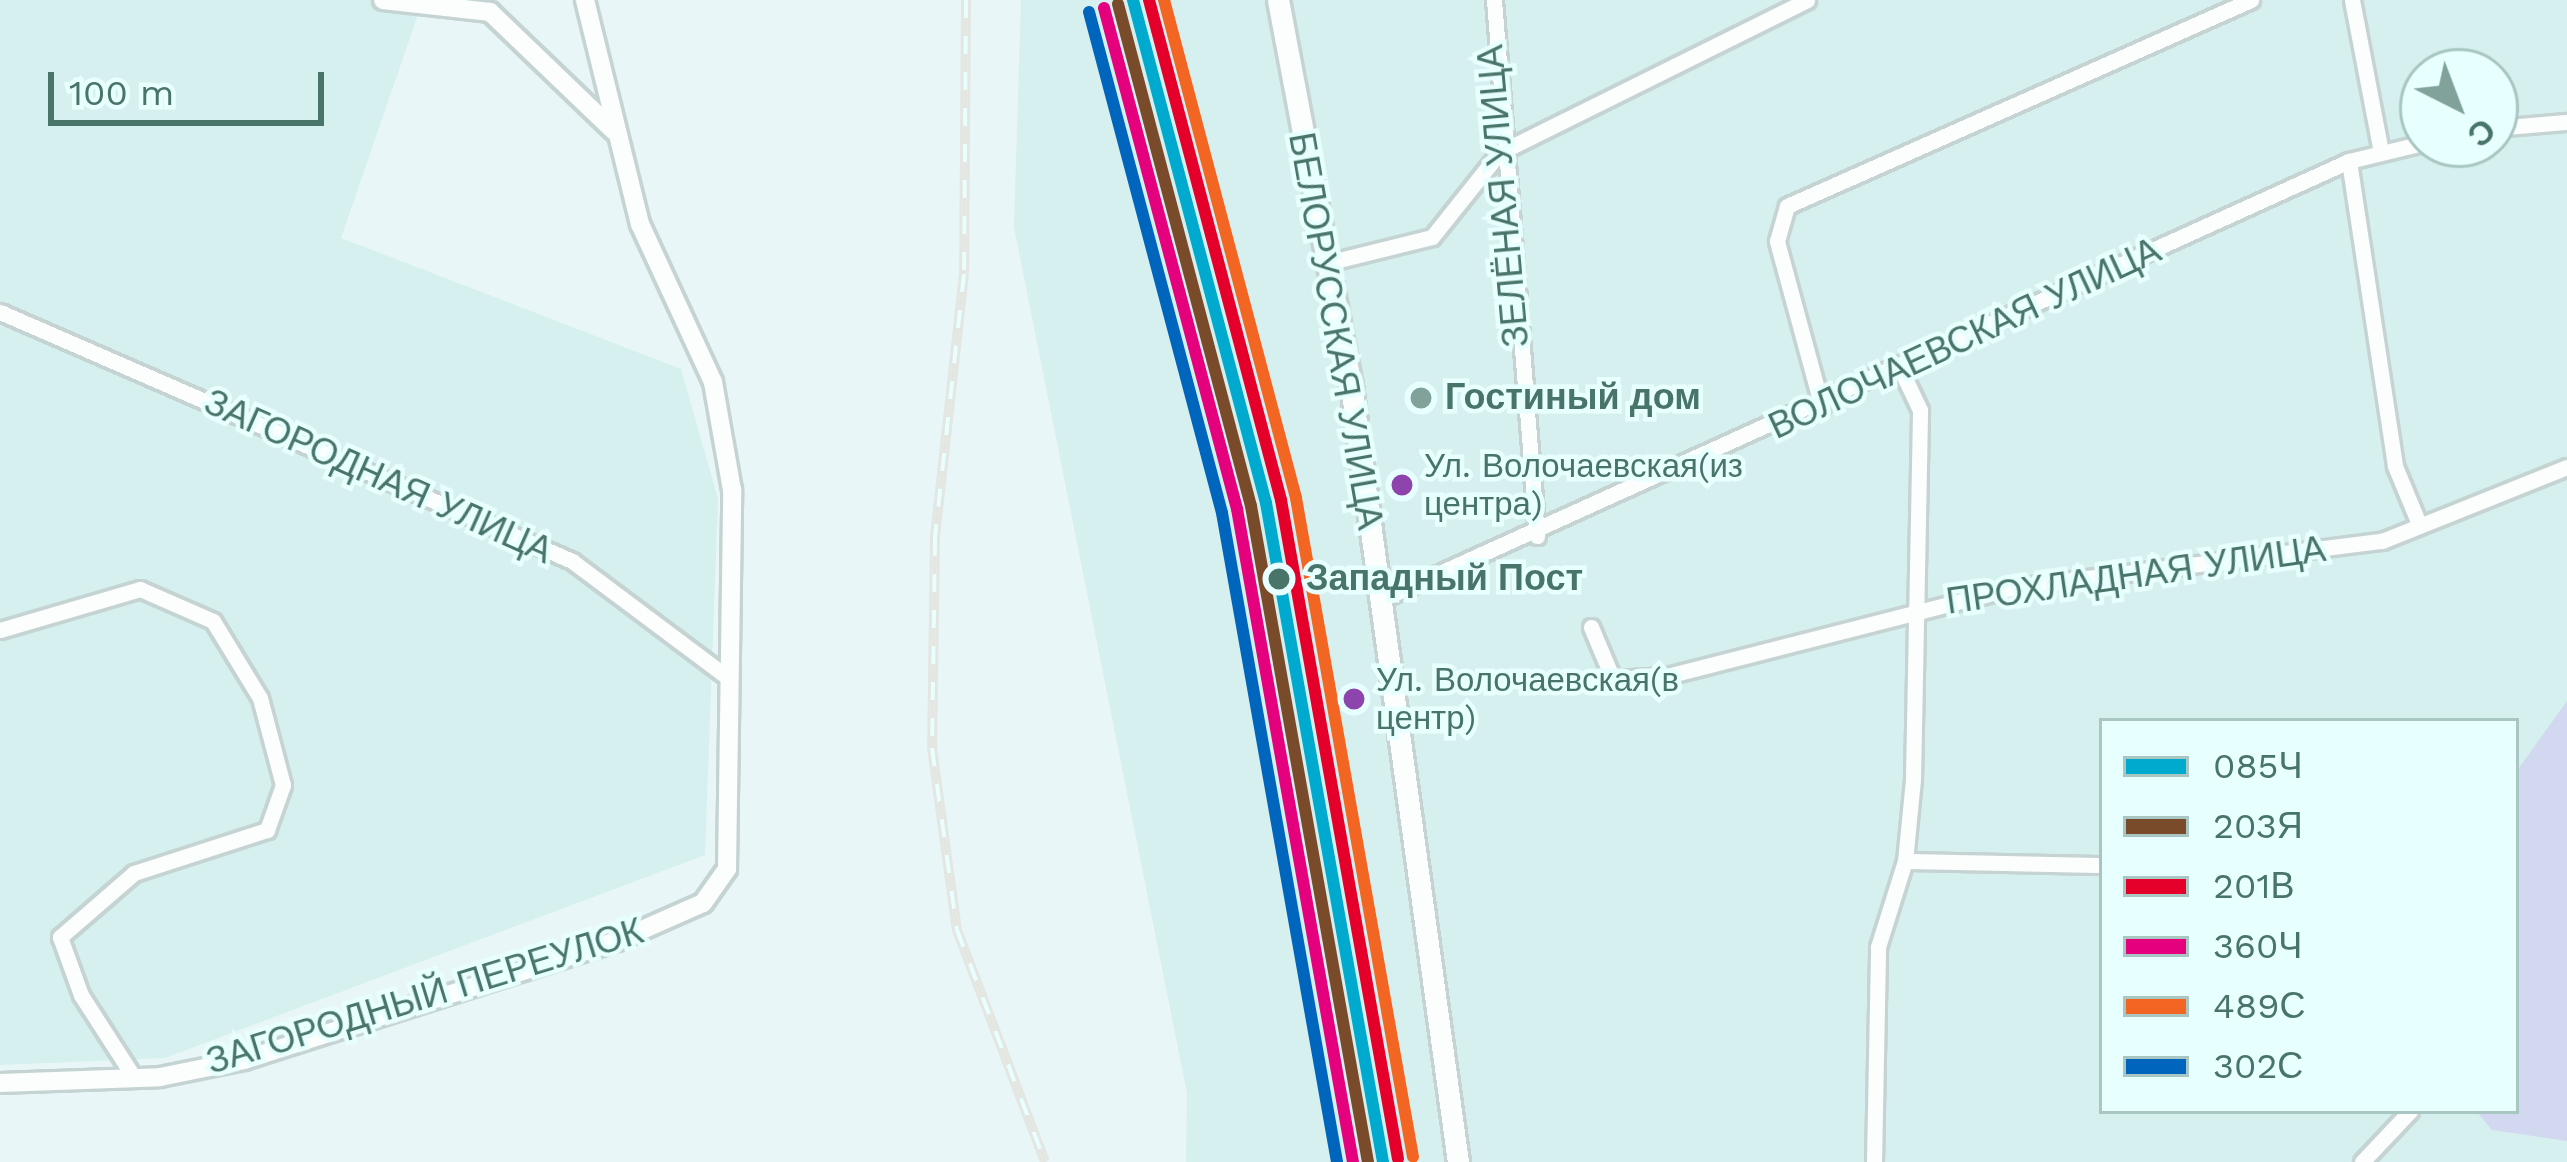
<!DOCTYPE html>
<meta charset="utf-8">
<style>
body{margin:0}
#map{position:relative;width:2567px;height:1162px;overflow:hidden;background:#e8f6f7;font-family:"Work Sans",sans-serif}
div>[style]{position:absolute}
[style*='--x']{left:calc(var(--x)*1px);top:calc(var(--y)*1px);width:calc(var(--w)*1px);rotate:calc(var(--a)*1deg)}
.residential>*{inset:0;background:#d5f0ee}
.green>*{inset:0;background:#d2d8f0}
.roads{filter:drop-shadow(3px 0 #c5d4d3) drop-shadow(-3px 0 #c5d4d3) drop-shadow(0 3px #c5d4d3) drop-shadow(0 -3px #c5d4d3)}
.minor>*{height:15px;margin:-7.5px;padding:0 7.5px;transform-origin:7.5px;border-radius:7.5px;background:#fcfefe}
.tertiary>*{height:18px;margin:-9px;padding:0 9px;transform-origin:9px;border-radius:9px;background:#fcfefe}
.secondary>*{height:21px;margin:-10.5px;padding:0 10.5px;transform-origin:10.5px;border-radius:10.5px;background:#fcfefe}
.rail>*{height:10px;margin-top:-5px;transform-origin:0;background:repeating-linear-gradient(90deg,#e8ffff 0 18px,#e4e6e2 0 36px);box-sizing:border-box;border-block:3px solid #e4e6e2}
.rail-1>*{height:12px;margin:-6px;padding:0 6px;transform-origin:6px;border-radius:6px;background:#00a9ce}
.rail-2>*{height:12px;margin:-6px;padding:0 6px;transform-origin:6px;border-radius:6px;background:#7a4b2a}
.rail-3>*{height:12px;margin:-6px;padding:0 6px;transform-origin:6px;border-radius:6px;background:#e4002b}
.rail-4>*{height:12px;margin:-6px;padding:0 6px;transform-origin:6px;border-radius:6px;background:#e5007d}
.rail-5>*{height:12px;margin:-6px;padding:0 6px;transform-origin:6px;border-radius:6px;background:#f26522}
.rail-6>*{height:12px;margin:-6px;padding:0 6px;transform-origin:6px;border-radius:6px;background:#0065bd}
.dots>*{width:33px;height:33px;translate:-50% -50%;box-sizing:border-box;border:6px solid #e8ffff;border-radius:50%}
span{translate:-50% -50%;white-space:nowrap;text-align:center;line-height:1.15;-webkit-text-stroke:9px #e8ffff;paint-order:stroke}
.bus-label{font-size:33px;color:#48746a}
.left{translate:0 -50%;text-align:left}
.street-label{font-size:36px;color:#48746a}
.poi-label{font-size:36px;color:#48746a;font-weight:700}
.stop-label{font-size:36px;color:#48746a;font-weight:700}
.legend{position:absolute;left:2099px;top:718px;width:420px;height:396px;box-sizing:border-box;background:#e8ffff;border:3px solid #a8c7c3;margin:0;padding:15px 21px;list-style:none;font-size:36px;color:#48746a}
.legend li{display:flex;align-items:center;gap:24px;height:60px}
.legend b{width:60px;border:3px solid #a8c7c3}
.north{position:absolute;left:2399px;top:48px;width:120px;height:120px;box-sizing:border-box;background:#e8ffff;border:3px solid #a8c7c3;border-radius:50%;rotate:138deg;font-size:33px;font-weight:700;line-height:48px;text-align:center;color:#48746a}
.north::after{content:'';display:block;margin:auto;width:42px;height:54px;background:#80a29b;clip-path:polygon(50% 0,100% 100%,50% 72%,0 100%)}
.scale{position:absolute;left:48px;top:72px;width:276px;height:54px;box-sizing:border-box;border:6px solid #48746a;border-top:0;padding-left:15px;font-size:36px;line-height:42px;white-space:nowrap;color:#48746a;-webkit-text-stroke:9px #e8ffff;paint-order:stroke}
</style>
<div id="map">
<div class="residential">
<div style="clip-path:polygon(0 0,423px 0,341px 238px,681px 369px,718px 499px,705px 855px,165px 1058px,0 1065px)"></div>
<div style="clip-path:polygon(evenodd,1021px 0,2567px 0,2567px 1162px,1186px 1162px,1187px 1093px,1014px 227px,1021px 0,2423px 72px,2495px 72px,2495px 144px,2423px 144px,2423px 72px,1021px 0,2102px 721px,2516px 721px,2516px 1111px,2102px 1111px,2102px 721px)"></div>
</div>
<div class="green">
<div style="clip-path:polygon(2567px 701px,2567px 1141px,2492px 1130px,2476px 1111px,2516px 1111px,2516px 772px)"></div>
</div>
<div class="roads">
<div class="minor">
<div style="--x:1494;--y:0;--w:538;--a:85.41"></div>
<div style="--x:2352;--y:0;--w:155;--a:79.2"></div>
<div style="--x:2495;--y:128;--w:72;--a:-4.8"></div>
<div style="--x:2349;--y:161;--w:308;--a:81.4"></div>
<div style="--x:2395;--y:466;--w:63;--a:67.5"></div>
<div style="--x:1327;--y:263;--w:108;--a:-13.9"></div>
<div style="--x:1432;--y:237;--w:107;--a:-51.4"></div>
<div style="--x:1499;--y:153;--w:344;--a:-26.4"></div>
<div style="--x:0;--y:312;--w:624;--a:23.52"></div>
<div style="--x:572;--y:561;--w:197;--a:36.8"></div>
<div style="--x:1822;--y:407;--w:172;--a:-105.2"></div>
<div style="--x:1777;--y:241;--w:36;--a:-74"></div>
<div style="--x:1787;--y:206;--w:508;--a:-23.94"></div>
<div style="--x:1378;--y:601;--w:1066;--a:-24.38"></div>
<div style="--x:2349;--y:161;--w:76;--a:-13.7"></div>
<div style="--x:1591;--y:627;--w:56;--a:67.1"></div>
<div style="--x:1613;--y:679;--w:54;--a:-3.2"></div>
<div style="--x:1667;--y:676;--w:360;--a:-14.3"></div>
<div style="--x:2016;--y:587;--w:369;--a:-7.2"></div>
<div style="--x:2382;--y:541;--w:199;--a:-21.8"></div>
<div style="--x:0;--y:630;--w:146;--a:-16.3"></div>
<div style="--x:140;--y:589;--w:80;--a:23.7"></div>
<div style="--x:213;--y:621;--w:90;--a:58.6"></div>
<div style="--x:260;--y:698;--w:90;--a:75.2"></div>
<div style="--x:283;--y:785;--w:48;--a:109.6"></div>
<div style="--x:267;--y:830;--w:140;--a:162.1"></div>
<div style="--x:134;--y:873;--w:98;--a:139.1"></div>
<div style="--x:60;--y:937;--w:62;--a:70.1"></div>
<div style="--x:81;--y:995;--w:96;--a:57.3"></div>
<div style="--x:1905;--y:861;--w:197;--a:1.2"></div>
<div style="--x:1874;--y:1162;--w:215;--a:-88.9"></div>
<div style="--x:1878;--y:947;--w:90;--a:-72.6"></div>
<div style="--x:1905;--y:861;--w:82;--a:-84.4"></div>
<div style="--x:1913;--y:779;--w:369;--a:-88.9"></div>
<div style="--x:1920;--y:410;--w:44;--a:-115.4"></div>
<div style="--x:2362;--y:1162;--w:70;--a:-46.7"></div>
</div>
<div class="tertiary">
<div style="--x:383;--y:0;--w:108;--a:6.4"></div>
<div style="--x:490;--y:12;--w:172;--a:43.8"></div>
<div style="--x:0;--y:1083;--w:160;--a:-2.1"></div>
<div style="--x:160;--y:1077;--w:86;--a:-11.4"></div>
<div style="--x:244;--y:1060;--w:392;--a:-17.7"></div>
<div style="--x:617;--y:941;--w:94;--a:-23.8"></div>
<div style="--x:703;--y:903;--w:42;--a:-54.8"></div>
<div style="--x:727;--y:869;--w:379;--a:-89.2"></div>
<div style="--x:732;--y:490;--w:110;--a:-100"></div>
<div style="--x:713;--y:382;--w:174;--a:-114.8"></div>
<div style="--x:640;--y:224;--w:231;--a:-103.8"></div>
</div>
<div class="secondary">
<div style="--x:1278;--y:0;--w:392;--a:79.3"></div>
<div style="--x:1351;--y:385;--w:784;--a:82.16"></div>
</div>
</div>
<div class="rail">
<div style="--x:966;--y:0;--w:274;--a:90.4"></div>
<div style="--x:964;--y:274;--w:266;--a:96.3"></div>
<div style="--x:935;--y:538;--w:210;--a:90.8"></div>
<div style="--x:932;--y:748;--w:184;--a:82.2"></div>
<div style="--x:957;--y:930;--w:248;--a:69.2"></div>
</div>
<div class="rail-1">
<div style="--x:1133;--y:0;--w:520;--a:75.19"></div>
<div style="--x:1266;--y:503;--w:669;--a:79.93"></div>
</div>
<div class="rail-2">
<div style="--x:1118;--y:4;--w:519;--a:75.16"></div>
<div style="--x:1251;--y:506;--w:666;--a:79.89"></div>
</div>
<div class="rail-3">
<div style="--x:1149;--y:0;--w:517;--a:75.21"></div>
<div style="--x:1281;--y:500;--w:669;--a:79.93"></div>
</div>
<div class="rail-4">
<div style="--x:1104;--y:8;--w:518;--a:75.13"></div>
<div style="--x:1237;--y:509;--w:663;--a:79.93"></div>
</div>
<div class="rail-5">
<div style="--x:1164;--y:0;--w:515;--a:75.15"></div>
<div style="--x:1296;--y:498;--w:669;--a:79.93"></div>
</div>
<div class="rail-6">
<div style="--x:1089;--y:12;--w:518;--a:75.13"></div>
<div style="--x:1222;--y:513;--w:659;--a:79.95"></div>
</div>
<div class="dots">
<div style="left:1421px;top:398px;background:#80a29b"></div>
<div style="left:1402px;top:485px;background:#8e44ad"></div>
<div style="left:1279px;top:579px;background:#48746a"></div>
<div style="left:1354px;top:699px;background:#8e44ad"></div>
</div>
<div class="bus-label">
<span class="left" style="left:1424px;top:485px">Ул. Волочаевская(из<br>центра)</span>
<span class="left" style="left:1376px;top:699px">Ул. Волочаевская(в<br>центр)</span>
</div>
<div class="street-label">
<span style="left:1504px;top:196px;rotate:-95deg">ЗЕЛЁНАЯ УЛИЦА</span>
<span style="left:1335px;top:331px;rotate:80deg">БЕЛОРУССКАЯ УЛИЦА</span>
<span style="left:1965px;top:339px;rotate:-25deg">ВОЛОЧАЕВСКАЯ УЛИЦА</span>
<span style="left:378px;top:477px;rotate:24deg">ЗАГОРОДНАЯ УЛИЦА</span>
<span style="left:2136px;top:576px;rotate:-8deg">ПРОХЛАДНАЯ УЛИЦА</span>
<span style="left:425px;top:997px;rotate:-17deg">ЗАГОРОДНЫЙ ПЕРЕУЛОК</span>
</div>
<div class="poi-label">
<span class="left" style="left:1445px;top:398px">Гостиный дом</span>
</div>
<div class="stop-label">
<span class="left" style="left:1306px;top:579px">Западный Пост</span>
</div>
<ul class="legend">
<li><b style="height:15px;background:#00a9ce"></b>085Ч</li>
<li><b style="height:15px;background:#7a4b2a"></b>203Я</li>
<li><b style="height:15px;background:#e4002b"></b>201В</li>
<li><b style="height:15px;background:#e5007d"></b>360Ч</li>
<li><b style="height:15px;background:#f26522"></b>489С</li>
<li><b style="height:15px;background:#0065bd"></b>302С</li>
</ul>
<div class="north">С</div>
<div class="scale">100 m</div>
</div>
